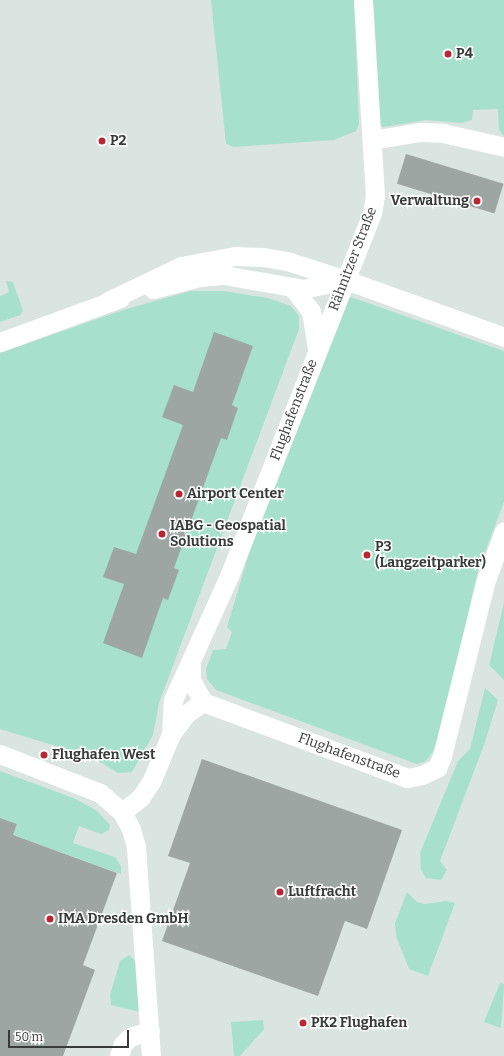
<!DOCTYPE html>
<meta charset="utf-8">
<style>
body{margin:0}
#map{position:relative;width:504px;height:1056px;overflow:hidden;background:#dae4e0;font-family:Bitter,serif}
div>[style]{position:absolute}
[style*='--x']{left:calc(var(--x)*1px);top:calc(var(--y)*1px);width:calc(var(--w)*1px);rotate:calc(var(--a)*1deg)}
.green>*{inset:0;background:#a7e1ce}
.building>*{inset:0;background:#9da6a3;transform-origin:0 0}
.minor>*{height:19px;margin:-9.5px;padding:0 9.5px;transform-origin:9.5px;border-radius:9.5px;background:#fff}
.dots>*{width:11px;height:11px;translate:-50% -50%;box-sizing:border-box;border:2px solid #fff;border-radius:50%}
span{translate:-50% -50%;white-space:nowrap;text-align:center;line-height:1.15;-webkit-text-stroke:3px #fff;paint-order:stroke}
.poi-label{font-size:14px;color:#373b3a;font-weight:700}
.left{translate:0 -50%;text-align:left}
.right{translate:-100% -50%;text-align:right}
.street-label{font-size:14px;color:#373b3a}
.scale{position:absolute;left:8px;top:1030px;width:121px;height:18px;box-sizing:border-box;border:2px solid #373b3a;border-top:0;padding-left:5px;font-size:12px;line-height:14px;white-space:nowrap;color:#373b3a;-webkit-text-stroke:3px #fff;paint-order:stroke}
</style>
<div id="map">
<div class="green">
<div style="clip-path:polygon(211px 0,354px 0,359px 124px,356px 131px,334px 140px,234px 147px,226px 144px)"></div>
<div style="clip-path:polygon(370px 0,504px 0,504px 136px,499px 130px,498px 109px,473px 110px,472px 120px,462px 123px,426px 120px,383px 127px,378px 123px)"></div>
<div style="clip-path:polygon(6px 281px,13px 282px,23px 311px,20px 315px,0 322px,0 296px,9px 292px)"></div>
<div style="clip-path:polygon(191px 291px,223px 291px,268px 298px,291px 306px,299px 316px,299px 329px,159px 703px,153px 735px,132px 772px,118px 773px,92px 757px,0 729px,0 353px,123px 310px)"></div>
<div style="clip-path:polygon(351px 297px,504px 351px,504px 502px,478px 570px,446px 712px,434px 750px,426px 761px,417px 764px,216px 690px,207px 679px,206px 669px,213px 650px,226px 649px,232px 632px,227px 627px,261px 513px,346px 298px)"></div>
<div style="clip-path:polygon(504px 603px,504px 680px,489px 665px)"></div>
<div style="clip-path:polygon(485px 688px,498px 700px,485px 742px,440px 861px,447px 870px,441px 880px,426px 878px,421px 870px,420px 853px,458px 761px,470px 749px)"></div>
<div style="clip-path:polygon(0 771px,76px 799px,97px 811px,110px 825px,109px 830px,101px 834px,79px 826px,73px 843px,115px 857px,121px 866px,121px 874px,13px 835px,17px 824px,0 818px)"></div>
<div style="clip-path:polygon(407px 892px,417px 902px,425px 904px,446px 901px,455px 903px,428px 976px,409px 969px,396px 936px,395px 923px)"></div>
<div style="clip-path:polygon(129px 955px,138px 964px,140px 1012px,111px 1005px,110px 995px,120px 961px)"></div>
<div style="clip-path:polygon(500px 983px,504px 984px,501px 1028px,484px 1022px)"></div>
<div style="clip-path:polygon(263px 1020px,264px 1029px,240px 1056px,234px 1056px,231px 1022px)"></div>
</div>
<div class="building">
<div style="left:406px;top:154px;width:102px;height:31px;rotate:17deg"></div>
<div style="clip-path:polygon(214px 332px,253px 346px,232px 405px,238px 408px,227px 440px,221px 438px,174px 568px,179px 570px,168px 600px,163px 598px,142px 658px,103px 643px,124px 584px,103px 577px,114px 547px,136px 554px,183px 425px,162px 417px,174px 385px,193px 392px)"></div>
<div style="clip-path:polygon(202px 759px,402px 830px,367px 929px,345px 921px,318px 996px,162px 941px,190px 863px,168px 856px)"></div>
<div style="clip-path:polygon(0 818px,17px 824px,13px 835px,117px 873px,83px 965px,95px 970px,63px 1056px,0 1056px)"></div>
</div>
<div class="minor">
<div style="--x:372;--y:140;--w:49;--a:-9.5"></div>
<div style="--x:420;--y:132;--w:23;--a:2"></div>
<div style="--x:443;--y:133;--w:63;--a:12.9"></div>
<div style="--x:292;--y:287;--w:31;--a:52"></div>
<div style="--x:311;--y:311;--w:37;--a:81"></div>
<div style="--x:153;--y:289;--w:49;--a:-14.3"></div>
<div style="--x:200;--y:277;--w:24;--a:-5"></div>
<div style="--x:224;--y:275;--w:80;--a:10"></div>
<div style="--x:303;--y:289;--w:44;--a:-11.8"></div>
<div style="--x:108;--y:301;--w:81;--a:-25.6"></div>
<div style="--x:181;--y:266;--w:55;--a:-10.5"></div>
<div style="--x:235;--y:256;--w:28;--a:2"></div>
<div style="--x:263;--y:257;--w:27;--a:10"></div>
<div style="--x:290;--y:262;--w:59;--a:17.8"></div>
<div style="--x:346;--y:280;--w:168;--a:19.8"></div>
<div style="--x:0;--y:342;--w:128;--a:-20.1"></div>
<div style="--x:191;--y:665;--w:15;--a:90"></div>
<div style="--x:191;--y:680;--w:25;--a:61"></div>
<div style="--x:203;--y:702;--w:218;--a:20.4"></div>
<div style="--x:407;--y:778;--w:15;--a:-11"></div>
<div style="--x:422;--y:775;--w:17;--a:-25"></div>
<div style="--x:437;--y:768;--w:13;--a:-67"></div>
<div style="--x:442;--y:756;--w:178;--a:-76"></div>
<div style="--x:485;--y:583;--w:55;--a:-69.9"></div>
<div style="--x:171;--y:734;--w:34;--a:-87"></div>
<div style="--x:173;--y:700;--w:136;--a:-65.7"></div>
<div style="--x:229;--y:576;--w:390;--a:-68.5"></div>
<div style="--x:372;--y:213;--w:17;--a:-80"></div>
<div style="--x:375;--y:196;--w:196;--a:-93.5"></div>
<div style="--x:0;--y:754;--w:107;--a:21.3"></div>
<div style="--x:100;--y:793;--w:29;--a:41"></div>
<div style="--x:122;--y:812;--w:19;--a:62"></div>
<div style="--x:131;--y:829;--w:19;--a:74"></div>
<div style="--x:136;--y:847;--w:210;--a:85.9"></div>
<div style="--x:122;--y:812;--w:24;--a:-38"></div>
<div style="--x:141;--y:797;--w:20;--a:-57"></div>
<div style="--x:152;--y:780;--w:50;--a:-67.6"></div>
<div style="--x:171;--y:734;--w:25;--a:-53"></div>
<div style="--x:186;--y:714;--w:21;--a:-35"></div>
<div style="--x:119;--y:1056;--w:13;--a:-72"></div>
<div style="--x:123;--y:1044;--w:10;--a:-45"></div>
<div style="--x:130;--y:1037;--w:21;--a:-17"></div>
</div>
<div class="dots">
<div style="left:448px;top:54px;background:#b82734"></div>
<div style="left:102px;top:141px;background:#b82734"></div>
<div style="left:477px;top:201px;background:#b82734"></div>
<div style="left:179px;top:494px;background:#b82734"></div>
<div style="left:162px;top:534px;background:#b82734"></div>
<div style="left:367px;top:555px;background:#b82734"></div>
<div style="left:44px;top:755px;background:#b82734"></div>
<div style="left:280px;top:892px;background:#b82734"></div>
<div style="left:50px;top:919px;background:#b82734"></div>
<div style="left:303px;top:1023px;background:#b82734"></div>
</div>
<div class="poi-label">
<span class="left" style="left:456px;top:54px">P4</span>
<span class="left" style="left:110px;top:141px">P2</span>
<span class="right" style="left:469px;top:201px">Verwaltung</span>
<span class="left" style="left:187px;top:494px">Airport Center</span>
<span class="left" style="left:170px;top:534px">IABG - Geospatial<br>Solutions</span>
<span class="left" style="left:375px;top:555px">P3<br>(Langzeitparker)</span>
<span class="left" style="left:52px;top:755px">Flughafen West</span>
<span class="left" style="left:288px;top:892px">Luftfracht</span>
<span class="left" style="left:58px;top:919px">IMA Dresden GmbH</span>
<span class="left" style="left:311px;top:1023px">PK2 Flughafen</span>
</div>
<div class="street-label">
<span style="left:353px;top:259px;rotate:-69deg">Rähnitzer Straße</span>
<span style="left:294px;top:410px;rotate:-69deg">Flughafenstraße</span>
<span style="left:349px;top:756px;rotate:20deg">Flughafenstraße</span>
</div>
<div class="scale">50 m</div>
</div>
